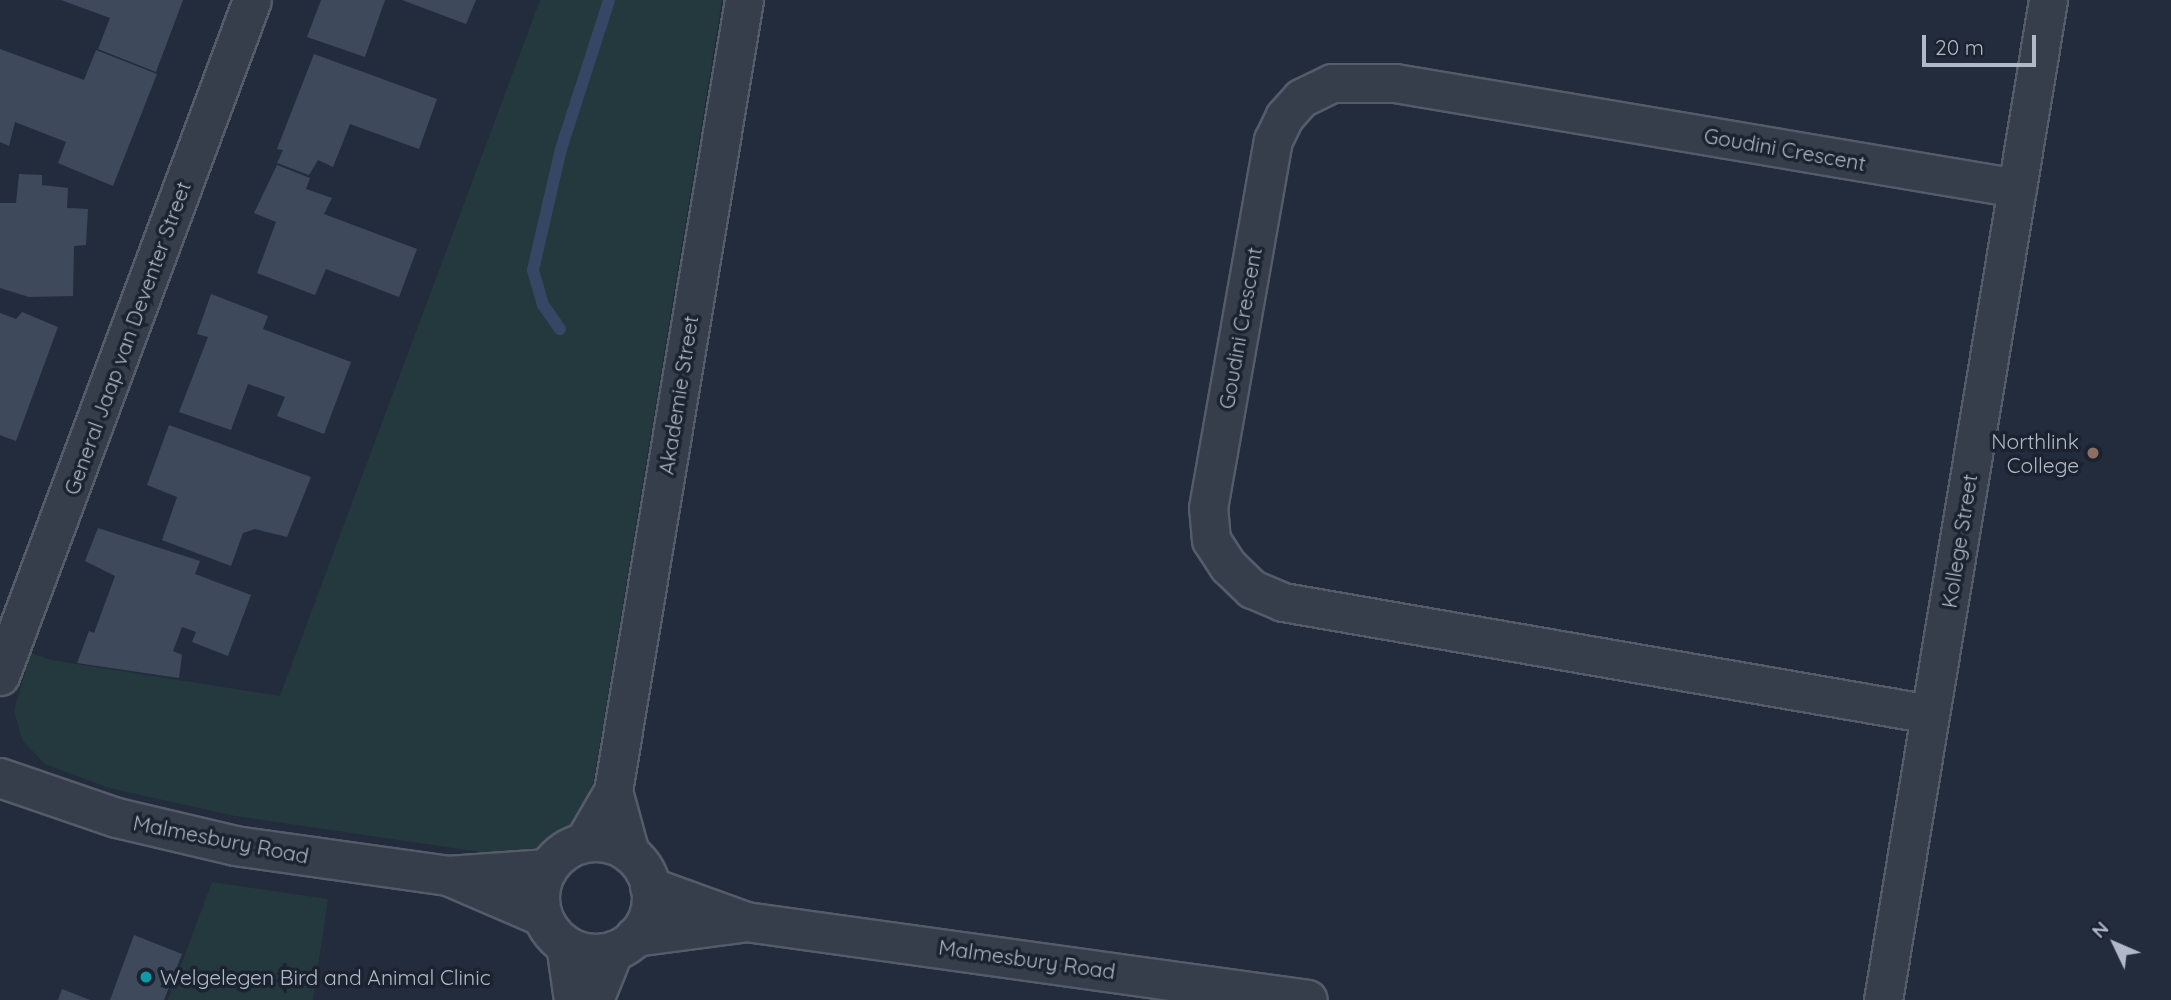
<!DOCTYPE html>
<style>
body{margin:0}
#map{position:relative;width:2171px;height:1000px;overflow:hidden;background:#222c3c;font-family:Quicksand,sans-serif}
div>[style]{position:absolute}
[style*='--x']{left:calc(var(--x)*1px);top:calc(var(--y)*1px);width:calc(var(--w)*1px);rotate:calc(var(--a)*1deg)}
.green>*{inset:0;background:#24393d}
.stream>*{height:12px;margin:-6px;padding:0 6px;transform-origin:6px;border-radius:6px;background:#354764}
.building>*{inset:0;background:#3e4a5c}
.roads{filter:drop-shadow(2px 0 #545c6a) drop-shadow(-2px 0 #545c6a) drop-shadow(0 2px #545c6a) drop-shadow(0 -2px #545c6a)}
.minor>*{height:37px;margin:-18.5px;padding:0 18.5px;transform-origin:18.5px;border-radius:18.5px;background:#363e4c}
.tertiary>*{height:38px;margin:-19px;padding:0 19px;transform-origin:19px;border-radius:19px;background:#363e4c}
.tertiary>.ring{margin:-19px;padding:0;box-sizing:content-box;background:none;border:38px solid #363e4c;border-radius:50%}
.dots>*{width:19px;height:19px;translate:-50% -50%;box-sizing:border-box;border:4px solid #1b2331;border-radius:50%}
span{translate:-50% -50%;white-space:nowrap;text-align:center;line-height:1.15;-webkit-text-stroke:7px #1b2331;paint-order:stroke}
.street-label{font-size:21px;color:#b1b9c8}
.poi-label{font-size:21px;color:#b1b9c8}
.right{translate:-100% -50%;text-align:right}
.left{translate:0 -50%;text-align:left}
.north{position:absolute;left:2080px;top:909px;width:70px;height:70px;-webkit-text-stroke:5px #1b2331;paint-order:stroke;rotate:314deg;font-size:19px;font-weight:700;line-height:28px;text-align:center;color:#b1b9c8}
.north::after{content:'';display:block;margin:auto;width:24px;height:32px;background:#b1b9c8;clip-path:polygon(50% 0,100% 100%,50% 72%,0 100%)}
.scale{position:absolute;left:1922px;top:35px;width:114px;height:32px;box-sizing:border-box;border:4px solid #b1b9c8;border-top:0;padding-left:9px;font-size:21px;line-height:24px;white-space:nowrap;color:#b1b9c8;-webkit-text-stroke:5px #1b2331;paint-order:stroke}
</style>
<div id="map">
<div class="green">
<div style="clip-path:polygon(540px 0,722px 0,594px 779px,578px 818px,545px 846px,501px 855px,235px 816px,109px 788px,45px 764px,22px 740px,14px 710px,31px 653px,51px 660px,280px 696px)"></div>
<div style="clip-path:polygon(212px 882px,328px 899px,313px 1000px,168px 1000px)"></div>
</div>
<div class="stream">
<div style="--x:560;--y:329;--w:29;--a:-125"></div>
<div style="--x:543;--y:305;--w:36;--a:-106"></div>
<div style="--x:533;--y:270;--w:124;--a:-77"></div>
<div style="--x:561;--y:149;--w:157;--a:-72.1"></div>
</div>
<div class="building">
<div style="clip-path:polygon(61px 0,183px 0,156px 72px,98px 49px,110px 18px)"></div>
<div style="clip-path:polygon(321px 0,385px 0,365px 57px,307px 37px)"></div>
<div style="clip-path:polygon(402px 0,476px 0,466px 24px)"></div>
<div style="clip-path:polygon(0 49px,84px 80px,96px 50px,157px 74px,113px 186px,58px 163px,66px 142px,15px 122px,9px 146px,0 142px)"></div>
<div style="clip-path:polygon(314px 54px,437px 99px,419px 149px,350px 124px,333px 167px,318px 160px,309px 175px,277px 163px,283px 150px,277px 149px)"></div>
<div style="clip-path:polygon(277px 165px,310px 178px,306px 189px,332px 198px,324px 214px,417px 249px,399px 297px,326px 269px,315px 295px,257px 273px,276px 222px,254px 213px)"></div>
<div style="clip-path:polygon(19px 174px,42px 175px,42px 185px,68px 188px,67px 208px,88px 209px,86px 245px,74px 246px,73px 296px,29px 297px,0 288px,0 203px,16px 203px)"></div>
<div style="clip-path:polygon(211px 294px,268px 316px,263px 329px,351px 362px,324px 434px,277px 416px,285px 397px,248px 384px,231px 430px,179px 412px,208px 337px,197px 334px)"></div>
<div style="clip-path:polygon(22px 312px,58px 327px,16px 441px,0 435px,0 313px,16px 319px)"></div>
<div style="clip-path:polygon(169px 425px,311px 477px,287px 537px,255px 529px,243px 533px,231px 566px,162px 540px,177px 497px,147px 485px)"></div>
<div style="clip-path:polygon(98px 528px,200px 561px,195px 574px,251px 595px,228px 656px,192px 642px,196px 632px,182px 627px,173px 651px,182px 655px,179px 678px,77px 663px,89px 631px,94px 633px,115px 576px,85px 561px)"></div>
<div style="clip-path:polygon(134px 935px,182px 954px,164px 1000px,110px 1000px)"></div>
<div style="clip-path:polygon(62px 989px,90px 1000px,58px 1000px)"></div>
</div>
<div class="roads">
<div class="minor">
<div style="--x:0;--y:676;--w:721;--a:-69.56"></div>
<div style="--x:1930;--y:714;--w:657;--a:-170.18"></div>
<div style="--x:1283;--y:602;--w:34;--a:-157"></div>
<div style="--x:1252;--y:589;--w:33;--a:-136"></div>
<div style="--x:1228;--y:566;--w:31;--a:-123"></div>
<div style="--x:1211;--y:540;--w:32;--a:-95"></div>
<div style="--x:1208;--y:508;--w:374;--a:-80"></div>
<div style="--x:1273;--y:140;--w:25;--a:-64"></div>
<div style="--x:1284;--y:117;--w:25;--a:-48"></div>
<div style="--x:1301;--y:98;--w:34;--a:-26"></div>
<div style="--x:1332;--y:83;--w:63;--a:0"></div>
<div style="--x:1395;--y:83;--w:631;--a:9.58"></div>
<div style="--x:613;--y:791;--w:64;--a:74.7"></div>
<div style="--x:583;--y:843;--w:60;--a:-60"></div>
<div style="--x:613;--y:791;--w:802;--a:-80.6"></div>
<div style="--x:565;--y:944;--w:57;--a:81.9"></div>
<div style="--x:594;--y:1000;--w:54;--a:-68.2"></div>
<div style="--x:1883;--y:1000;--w:1014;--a:-80.63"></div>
</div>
<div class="tertiary">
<div style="--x:0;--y:778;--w:124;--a:18.9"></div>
<div style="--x:117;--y:818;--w:121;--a:13.3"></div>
<div style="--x:235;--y:846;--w:215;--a:8"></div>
<div style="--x:448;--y:876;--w:100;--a:-4"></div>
<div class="ring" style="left:540px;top:842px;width:74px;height:74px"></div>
<div style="--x:453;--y:878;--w:98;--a:23.4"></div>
<div style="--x:650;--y:887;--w:102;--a:20"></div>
<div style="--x:746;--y:922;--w:567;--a:7.9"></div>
<div style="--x:635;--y:937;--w:107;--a:-7.5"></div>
</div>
</div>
<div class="dots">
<div style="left:2093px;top:453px;background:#8d6e63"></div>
<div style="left:146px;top:977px;background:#0f9aa8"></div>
</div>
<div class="street-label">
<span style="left:1785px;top:149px;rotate:10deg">Goudini Crescent</span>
<span style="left:1240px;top:328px;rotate:-80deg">Goudini Crescent</span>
<span style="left:127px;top:338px;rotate:-70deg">General Jaap van Deventer Street</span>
<span style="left:678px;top:395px;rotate:-81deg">Akademie Street</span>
<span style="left:1959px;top:541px;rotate:-81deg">Kollege Street</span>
<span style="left:221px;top:839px;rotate:11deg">Malmesbury Road</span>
<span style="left:1027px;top:959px;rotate:8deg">Malmesbury Road</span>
</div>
<div class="poi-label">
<span class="right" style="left:2079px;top:453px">Northlink<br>College</span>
<span class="left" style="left:160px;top:977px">Welgelegen Bird and Animal Clinic</span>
</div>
<div class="north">N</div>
<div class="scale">20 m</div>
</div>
